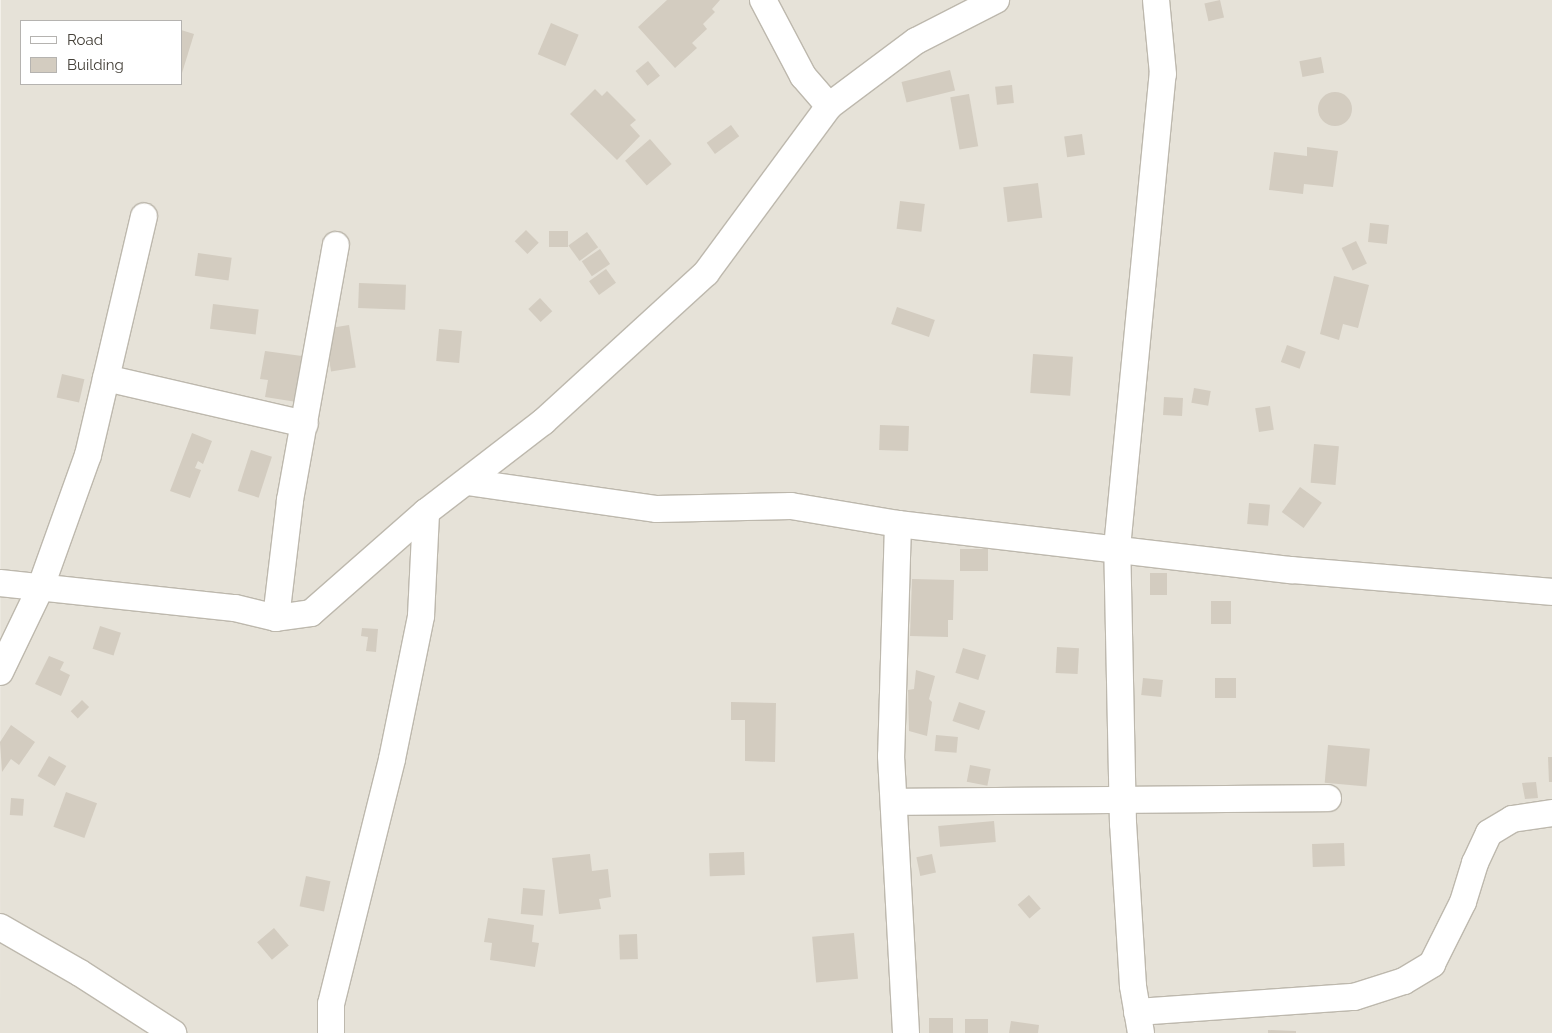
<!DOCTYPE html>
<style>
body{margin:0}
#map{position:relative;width:1552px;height:1033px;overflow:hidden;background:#f3f0e9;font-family:Raleway,sans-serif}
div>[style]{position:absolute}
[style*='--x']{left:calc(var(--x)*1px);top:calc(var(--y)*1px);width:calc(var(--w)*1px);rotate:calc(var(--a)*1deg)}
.residential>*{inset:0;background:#e6e2d8}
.building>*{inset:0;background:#d3ccc0;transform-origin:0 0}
.round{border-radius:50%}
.roads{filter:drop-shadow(1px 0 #bdb8ad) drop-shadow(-1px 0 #bdb8ad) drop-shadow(0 1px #bdb8ad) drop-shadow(0 -1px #bdb8ad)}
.minor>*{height:26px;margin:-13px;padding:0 13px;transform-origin:13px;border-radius:13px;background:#fff}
span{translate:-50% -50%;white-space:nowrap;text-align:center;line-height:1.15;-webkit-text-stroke:5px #fff;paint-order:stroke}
.legend{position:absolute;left:20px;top:20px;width:162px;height:65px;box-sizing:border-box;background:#fff;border:1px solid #b5b3b0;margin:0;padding:6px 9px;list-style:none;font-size:15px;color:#454139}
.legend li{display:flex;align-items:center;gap:10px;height:25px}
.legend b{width:25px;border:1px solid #b5b3b0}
</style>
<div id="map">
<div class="residential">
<div style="clip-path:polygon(evenodd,1px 0,1552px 0,1552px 1033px,0 1033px,1px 0,21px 21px,181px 21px,181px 84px,21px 84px,21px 21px)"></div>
</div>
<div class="building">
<div style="clip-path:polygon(667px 0,720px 0,712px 9px,715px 12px,703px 24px,707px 29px,692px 43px,697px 48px,675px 68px,638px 27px)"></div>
<div style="left:1220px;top:0;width:18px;height:16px;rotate:77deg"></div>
<div style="left:551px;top:23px;width:30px;height:34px;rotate:23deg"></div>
<div style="clip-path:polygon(181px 30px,194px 34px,182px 73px,181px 73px)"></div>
<div style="left:1321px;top:57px;width:16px;height:22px;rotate:79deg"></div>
<div style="left:648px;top:61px;width:19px;height:16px;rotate:51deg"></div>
<div style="left:950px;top:70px;width:21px;height:50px;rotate:76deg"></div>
<div style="left:1012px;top:85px;width:18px;height:17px;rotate:84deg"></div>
<div style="clip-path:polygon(595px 89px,602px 96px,607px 91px,636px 120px,630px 125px,640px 136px,617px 160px,570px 114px)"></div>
<div class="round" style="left:1318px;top:92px;width:34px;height:34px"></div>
<div style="left:969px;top:94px;width:53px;height:19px;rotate:80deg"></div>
<div style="left:731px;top:125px;width:14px;height:30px;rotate:54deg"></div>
<div style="left:1082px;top:134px;width:21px;height:18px;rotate:82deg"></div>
<div style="left:650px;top:139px;width:33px;height:33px;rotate:49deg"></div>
<div style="clip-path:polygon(1307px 147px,1338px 151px,1333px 187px,1304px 184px,1303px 194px,1269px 190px,1274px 152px,1307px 156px)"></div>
<div style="left:1038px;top:183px;width:35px;height:35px;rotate:83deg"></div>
<div style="left:900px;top:201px;width:25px;height:28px;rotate:7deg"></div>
<div style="left:1370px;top:223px;width:19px;height:19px;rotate:6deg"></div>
<div style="left:526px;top:230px;width:18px;height:16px;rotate:45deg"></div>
<div style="left:549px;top:231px;width:19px;height:16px"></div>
<div style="left:587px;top:232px;width:19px;height:23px;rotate:54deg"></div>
<div style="left:1356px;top:241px;width:25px;height:16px;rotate:64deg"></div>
<div style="left:600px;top:249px;width:18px;height:22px;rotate:56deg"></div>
<div style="left:198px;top:253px;width:34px;height:23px;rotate:8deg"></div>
<div style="left:606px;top:269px;width:17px;height:21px;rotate:54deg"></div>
<div style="clip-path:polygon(1334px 276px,1369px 285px,1358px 328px,1343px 324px,1339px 340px,1320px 334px)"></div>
<div style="left:359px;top:283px;width:47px;height:25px;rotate:2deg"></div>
<div style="left:540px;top:298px;width:18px;height:16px;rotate:47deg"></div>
<div style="left:213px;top:304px;width:46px;height:25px;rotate:7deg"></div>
<div style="left:897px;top:307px;width:40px;height:18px;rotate:19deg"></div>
<div style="left:349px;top:325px;width:43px;height:25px;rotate:81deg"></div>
<div style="left:439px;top:329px;width:23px;height:32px;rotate:5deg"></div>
<div style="left:1287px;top:345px;width:20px;height:18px;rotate:20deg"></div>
<div style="clip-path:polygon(265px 351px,302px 356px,301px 363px,308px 364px,303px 403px,265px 397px,268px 380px,260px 379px)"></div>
<div style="left:1033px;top:354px;width:40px;height:39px;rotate:4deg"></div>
<div style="left:62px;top:374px;width:23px;height:24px;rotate:13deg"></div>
<div style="left:1194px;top:388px;width:17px;height:15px;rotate:10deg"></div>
<div style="left:1164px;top:397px;width:19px;height:18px;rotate:3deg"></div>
<div style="left:1270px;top:406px;width:24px;height:15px;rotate:81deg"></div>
<div style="left:880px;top:425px;width:29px;height:25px;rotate:2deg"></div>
<div style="clip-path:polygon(192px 433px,212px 441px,203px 464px,198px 461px,195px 468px,201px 470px,190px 498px,170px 491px)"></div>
<div style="left:1314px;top:444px;width:25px;height:39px;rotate:5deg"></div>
<div style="left:251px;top:450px;width:22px;height:43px;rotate:18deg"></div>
<div style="left:1300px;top:487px;width:27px;height:31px;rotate:36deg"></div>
<div style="left:1249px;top:503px;width:21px;height:21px;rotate:5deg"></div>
<div style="left:960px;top:549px;width:28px;height:22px"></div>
<div style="left:1150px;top:573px;width:17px;height:22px"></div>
<div style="clip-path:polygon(912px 579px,954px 580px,953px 620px,948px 620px,948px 637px,910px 636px)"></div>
<div style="left:1211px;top:601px;width:20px;height:23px"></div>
<div style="left:100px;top:626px;width:22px;height:24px;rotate:18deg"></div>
<div style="clip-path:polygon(362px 628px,378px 629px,376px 652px,366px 651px,368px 637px,361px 636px)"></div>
<div style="left:1057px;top:647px;width:22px;height:26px;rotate:3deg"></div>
<div style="left:963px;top:648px;width:24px;height:26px;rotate:17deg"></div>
<div style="clip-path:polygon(49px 656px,64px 662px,60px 670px,70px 675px,61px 696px,35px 684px)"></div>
<div style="clip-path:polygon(916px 670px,935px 676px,929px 699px,932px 702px,927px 736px,909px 731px,908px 690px,914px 689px)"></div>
<div style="left:1143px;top:678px;width:20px;height:17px;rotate:6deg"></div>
<div style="left:1215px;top:678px;width:21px;height:20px"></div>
<div style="left:82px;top:700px;width:10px;height:16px;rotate:45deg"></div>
<div style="clip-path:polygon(731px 702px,776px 703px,775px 762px,745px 761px,745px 720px,731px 720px)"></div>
<div style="left:959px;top:702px;width:28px;height:20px;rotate:19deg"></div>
<div style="clip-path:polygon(11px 725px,35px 742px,19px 765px,11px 759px,2px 772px,0 742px)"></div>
<div style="left:936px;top:735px;width:22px;height:16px;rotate:5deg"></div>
<div style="left:1328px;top:745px;width:42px;height:38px;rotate:5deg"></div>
<div style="left:49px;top:756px;width:20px;height:23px;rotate:30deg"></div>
<div style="clip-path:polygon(1548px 757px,1552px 757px,1552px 782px,1549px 782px)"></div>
<div style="left:970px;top:765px;width:21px;height:17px;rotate:11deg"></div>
<div style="clip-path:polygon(1536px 782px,1538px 798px,1525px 799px,1522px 783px)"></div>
<div style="left:66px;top:792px;width:33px;height:37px;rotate:20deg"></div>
<div style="left:11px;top:798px;width:13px;height:17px;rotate:4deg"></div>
<div style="left:994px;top:821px;width:21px;height:56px;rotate:85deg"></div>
<div style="left:1344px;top:843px;width:23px;height:32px;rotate:88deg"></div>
<div style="left:744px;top:852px;width:23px;height:35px;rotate:88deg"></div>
<div style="clip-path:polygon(590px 854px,592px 871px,608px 869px,611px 897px,599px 899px,601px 909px,559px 914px,552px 858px)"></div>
<div style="left:932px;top:854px;width:19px;height:16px;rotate:78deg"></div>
<div style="left:306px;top:876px;width:25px;height:31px;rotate:12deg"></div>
<div style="left:523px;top:888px;width:22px;height:26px;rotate:5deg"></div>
<div style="left:1029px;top:895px;width:18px;height:15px;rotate:49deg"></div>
<div style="clip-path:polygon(488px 918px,534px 925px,532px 942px,539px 943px,535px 967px,490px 960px,492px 943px,484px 942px)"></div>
<div style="left:274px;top:928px;width:23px;height:22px;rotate:50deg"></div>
<div style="left:854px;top:933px;width:46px;height:42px;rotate:85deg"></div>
<div style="left:637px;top:934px;width:25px;height:18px;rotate:88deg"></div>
<div style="left:929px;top:1018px;width:24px;height:15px"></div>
<div style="left:965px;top:1019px;width:23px;height:14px"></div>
<div style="clip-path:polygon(1011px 1021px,1039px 1025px,1038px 1033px,1009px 1033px)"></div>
<div style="clip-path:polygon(1268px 1030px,1296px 1031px,1296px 1033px,1268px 1033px)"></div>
</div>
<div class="roads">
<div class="minor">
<div style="--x:763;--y:0;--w:86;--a:62.2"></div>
<div style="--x:803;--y:76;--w:40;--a:49"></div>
<div style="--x:106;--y:378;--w:204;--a:13"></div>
<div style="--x:467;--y:482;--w:192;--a:8.1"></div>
<div style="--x:657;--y:509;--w:134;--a:-1.3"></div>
<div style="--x:791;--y:506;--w:109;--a:9.5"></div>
<div style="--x:898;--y:524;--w:396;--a:6.7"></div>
<div style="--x:1291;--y:570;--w:262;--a:4.8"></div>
<div style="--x:898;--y:524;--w:232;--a:91.7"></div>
<div style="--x:891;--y:756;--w:277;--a:86.9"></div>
<div style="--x:0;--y:583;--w:236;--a:6.1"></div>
<div style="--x:235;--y:608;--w:42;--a:13.7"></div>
<div style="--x:276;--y:618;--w:35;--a:-8"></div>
<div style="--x:311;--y:613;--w:153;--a:-41.3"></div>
<div style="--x:426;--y:512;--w:148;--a:-37.6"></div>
<div style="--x:543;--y:422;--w:221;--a:-42.4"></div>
<div style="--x:706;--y:273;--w:207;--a:-53.6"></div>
<div style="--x:829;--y:106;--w:109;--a:-36.8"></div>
<div style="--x:916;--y:41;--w:90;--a:-27.1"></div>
<div style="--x:276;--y:618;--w:119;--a:-83.2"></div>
<div style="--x:290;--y:500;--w:259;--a:-79.8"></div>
<div style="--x:0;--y:672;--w:92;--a:-64.3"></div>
<div style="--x:40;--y:589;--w:142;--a:-70.3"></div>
<div style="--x:88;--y:455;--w:245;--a:-76.8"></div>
<div style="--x:894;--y:802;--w:434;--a:-0.5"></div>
<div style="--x:0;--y:927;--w:92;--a:29.9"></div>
<div style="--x:80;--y:973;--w:111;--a:32.8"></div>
<div style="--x:1137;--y:1012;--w:218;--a:-4"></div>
<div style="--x:1354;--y:997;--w:52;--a:-17.7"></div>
<div style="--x:1404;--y:981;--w:33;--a:-31"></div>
<div style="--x:1432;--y:964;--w:69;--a:-63.4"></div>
<div style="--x:1463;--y:902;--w:41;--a:-72.9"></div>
<div style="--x:1475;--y:863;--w:33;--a:-65"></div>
<div style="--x:1489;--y:833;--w:27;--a:-31"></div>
<div style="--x:1512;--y:819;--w:40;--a:-8.5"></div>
<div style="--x:331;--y:1033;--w:29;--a:-90"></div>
<div style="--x:331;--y:1004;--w:252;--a:-76"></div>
<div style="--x:392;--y:759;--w:146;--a:-78.5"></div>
<div style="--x:421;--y:616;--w:104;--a:-87.2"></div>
<div style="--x:1141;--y:1033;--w:48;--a:-99.7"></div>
<div style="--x:1133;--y:986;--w:162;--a:-93.5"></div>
<div style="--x:1123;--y:824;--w:276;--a:-91.2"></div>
<div style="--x:1117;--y:548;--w:476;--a:-84.5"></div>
<div style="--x:1163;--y:74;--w:74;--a:-95.4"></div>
</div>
</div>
<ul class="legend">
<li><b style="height:6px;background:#fff"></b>Road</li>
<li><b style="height:14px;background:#d3ccc0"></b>Building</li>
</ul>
</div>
